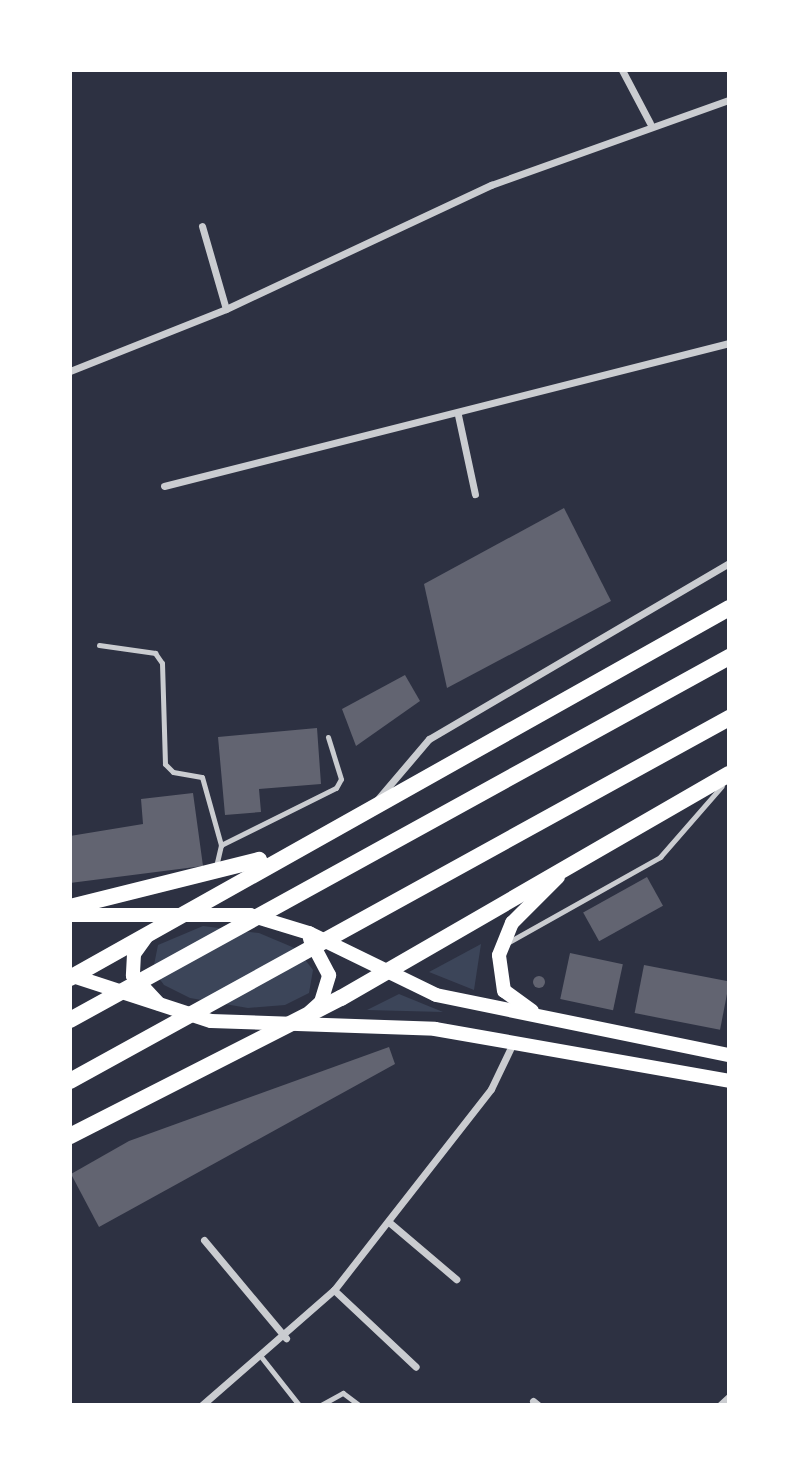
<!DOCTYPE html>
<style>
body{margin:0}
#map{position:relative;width:799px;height:1475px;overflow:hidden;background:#2d3142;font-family:"Nunito Sans",sans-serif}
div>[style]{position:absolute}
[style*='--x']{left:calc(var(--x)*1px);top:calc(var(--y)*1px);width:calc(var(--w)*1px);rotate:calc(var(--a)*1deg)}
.green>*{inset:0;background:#3c4559}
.building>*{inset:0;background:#626471;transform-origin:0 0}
.round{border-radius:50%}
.service>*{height:5px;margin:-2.5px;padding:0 2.5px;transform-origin:2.5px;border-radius:2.5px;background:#caccd0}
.minor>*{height:7px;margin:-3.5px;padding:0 3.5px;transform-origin:3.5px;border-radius:3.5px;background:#caccd0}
.secondary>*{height:14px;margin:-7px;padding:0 7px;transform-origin:7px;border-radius:7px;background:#fff}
.trunk>*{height:16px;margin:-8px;padding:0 8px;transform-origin:8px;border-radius:8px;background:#fff}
span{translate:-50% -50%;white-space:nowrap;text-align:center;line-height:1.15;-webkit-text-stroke:7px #fff;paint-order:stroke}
.frame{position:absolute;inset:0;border:72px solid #fff;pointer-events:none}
</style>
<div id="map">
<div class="green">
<div style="clip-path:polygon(203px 926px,259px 933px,297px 949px,313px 970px,309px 993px,285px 1005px,248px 1008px,190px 998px,164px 985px,153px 970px,158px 945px)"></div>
<div style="clip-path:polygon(481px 944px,474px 990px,429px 972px)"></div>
<div style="clip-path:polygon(399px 994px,443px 1012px,367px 1010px)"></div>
</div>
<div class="building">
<div style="clip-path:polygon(564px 508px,611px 601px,447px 688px,424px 584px)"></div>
<div style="clip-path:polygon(405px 675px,420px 701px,356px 746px,342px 709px)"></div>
<div style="clip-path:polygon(317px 728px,321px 784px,259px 789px,261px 812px,225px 815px,218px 737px)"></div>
<div style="clip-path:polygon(193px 793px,203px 866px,70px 883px,70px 836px,143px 824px,141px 799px)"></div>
<div style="left:647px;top:877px;width:33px;height:73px;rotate:61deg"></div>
<div style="left:570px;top:953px;width:54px;height:47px;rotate:12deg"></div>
<div style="left:644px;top:965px;width:87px;height:49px;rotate:11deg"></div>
<div class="round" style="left:533px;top:976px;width:12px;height:12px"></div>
<div style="clip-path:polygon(389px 1047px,395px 1064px,99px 1227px,71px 1174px,129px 1141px)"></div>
</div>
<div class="service">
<div style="--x:99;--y:645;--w:57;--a:8.1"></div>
<div style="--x:155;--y:653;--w:12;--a:55"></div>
<div style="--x:162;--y:663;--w:101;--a:88.3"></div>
<div style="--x:165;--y:764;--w:11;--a:45"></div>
<div style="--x:173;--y:772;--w:29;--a:10"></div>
<div style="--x:202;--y:777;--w:71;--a:74.4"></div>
<div style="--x:221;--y:845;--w:23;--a:103"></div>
<div style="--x:221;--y:845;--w:128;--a:-26.4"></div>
<div style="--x:336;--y:788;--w:10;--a:-61"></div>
<div style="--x:341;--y:779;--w:44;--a:-107.2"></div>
<div style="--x:507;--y:943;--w:176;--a:-29.3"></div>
<div style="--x:660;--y:857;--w:94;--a:-48.9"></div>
<div style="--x:262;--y:1358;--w:60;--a:51.8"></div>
<div style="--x:321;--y:1405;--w:25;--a:-29"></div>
<div style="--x:343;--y:1393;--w:20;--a:37"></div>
</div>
<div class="minor">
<div style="--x:622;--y:70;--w:60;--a:62.2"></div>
<div style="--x:202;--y:226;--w:86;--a:73.9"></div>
<div style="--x:70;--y:371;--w:168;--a:-21.7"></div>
<div style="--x:226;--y:309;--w:293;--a:-25.1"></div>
<div style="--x:491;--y:185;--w:253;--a:-19.7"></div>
<div style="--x:458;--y:415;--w:81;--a:77.9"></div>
<div style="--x:164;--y:486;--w:583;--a:-14.2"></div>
<div style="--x:377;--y:800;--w:80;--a:-49.6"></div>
<div style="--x:429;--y:739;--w:348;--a:-30.4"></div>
<div style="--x:390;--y:1223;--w:87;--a:40.3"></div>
<div style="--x:204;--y:1240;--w:128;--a:50.1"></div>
<div style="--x:334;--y:1290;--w:112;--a:43.2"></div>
<div style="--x:533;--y:1401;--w:6;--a:39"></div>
<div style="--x:202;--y:1405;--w:175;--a:-41.1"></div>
<div style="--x:334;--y:1290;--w:255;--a:-52"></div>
<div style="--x:491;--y:1089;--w:51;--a:-64.4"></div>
<div style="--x:720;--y:1405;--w:12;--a:-42"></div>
</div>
<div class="secondary">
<div style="--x:70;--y:915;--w:180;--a:0"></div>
<div style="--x:250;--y:915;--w:62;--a:17"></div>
<div style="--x:309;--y:933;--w:141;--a:26"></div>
<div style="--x:436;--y:995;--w:299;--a:11.6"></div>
<div style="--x:147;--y:936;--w:22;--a:126"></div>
<div style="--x:134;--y:954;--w:22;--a:93"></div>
<div style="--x:133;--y:976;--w:38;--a:47"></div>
<div style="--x:70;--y:975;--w:148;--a:18.1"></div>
<div style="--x:211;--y:1021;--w:224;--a:2"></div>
<div style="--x:435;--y:1029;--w:299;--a:10"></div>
<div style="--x:532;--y:1011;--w:34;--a:-144"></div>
<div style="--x:504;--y:991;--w:36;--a:-98"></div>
<div style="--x:499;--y:955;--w:35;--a:-68"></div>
<div style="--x:512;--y:923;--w:65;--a:-45"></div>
<div style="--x:310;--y:1012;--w:15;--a:-42"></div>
<div style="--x:321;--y:1002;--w:28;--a:-73"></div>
<div style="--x:329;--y:975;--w:41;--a:-117.8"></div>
</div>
<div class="trunk">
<div style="--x:70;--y:907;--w:195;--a:-14"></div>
<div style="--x:70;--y:978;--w:756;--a:-29.31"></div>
<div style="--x:70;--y:1020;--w:752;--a:-28.85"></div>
<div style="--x:70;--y:1081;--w:752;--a:-28.85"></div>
<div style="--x:70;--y:1136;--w:304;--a:-27"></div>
<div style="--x:341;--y:998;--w:448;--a:-30"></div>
</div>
<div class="frame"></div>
</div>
